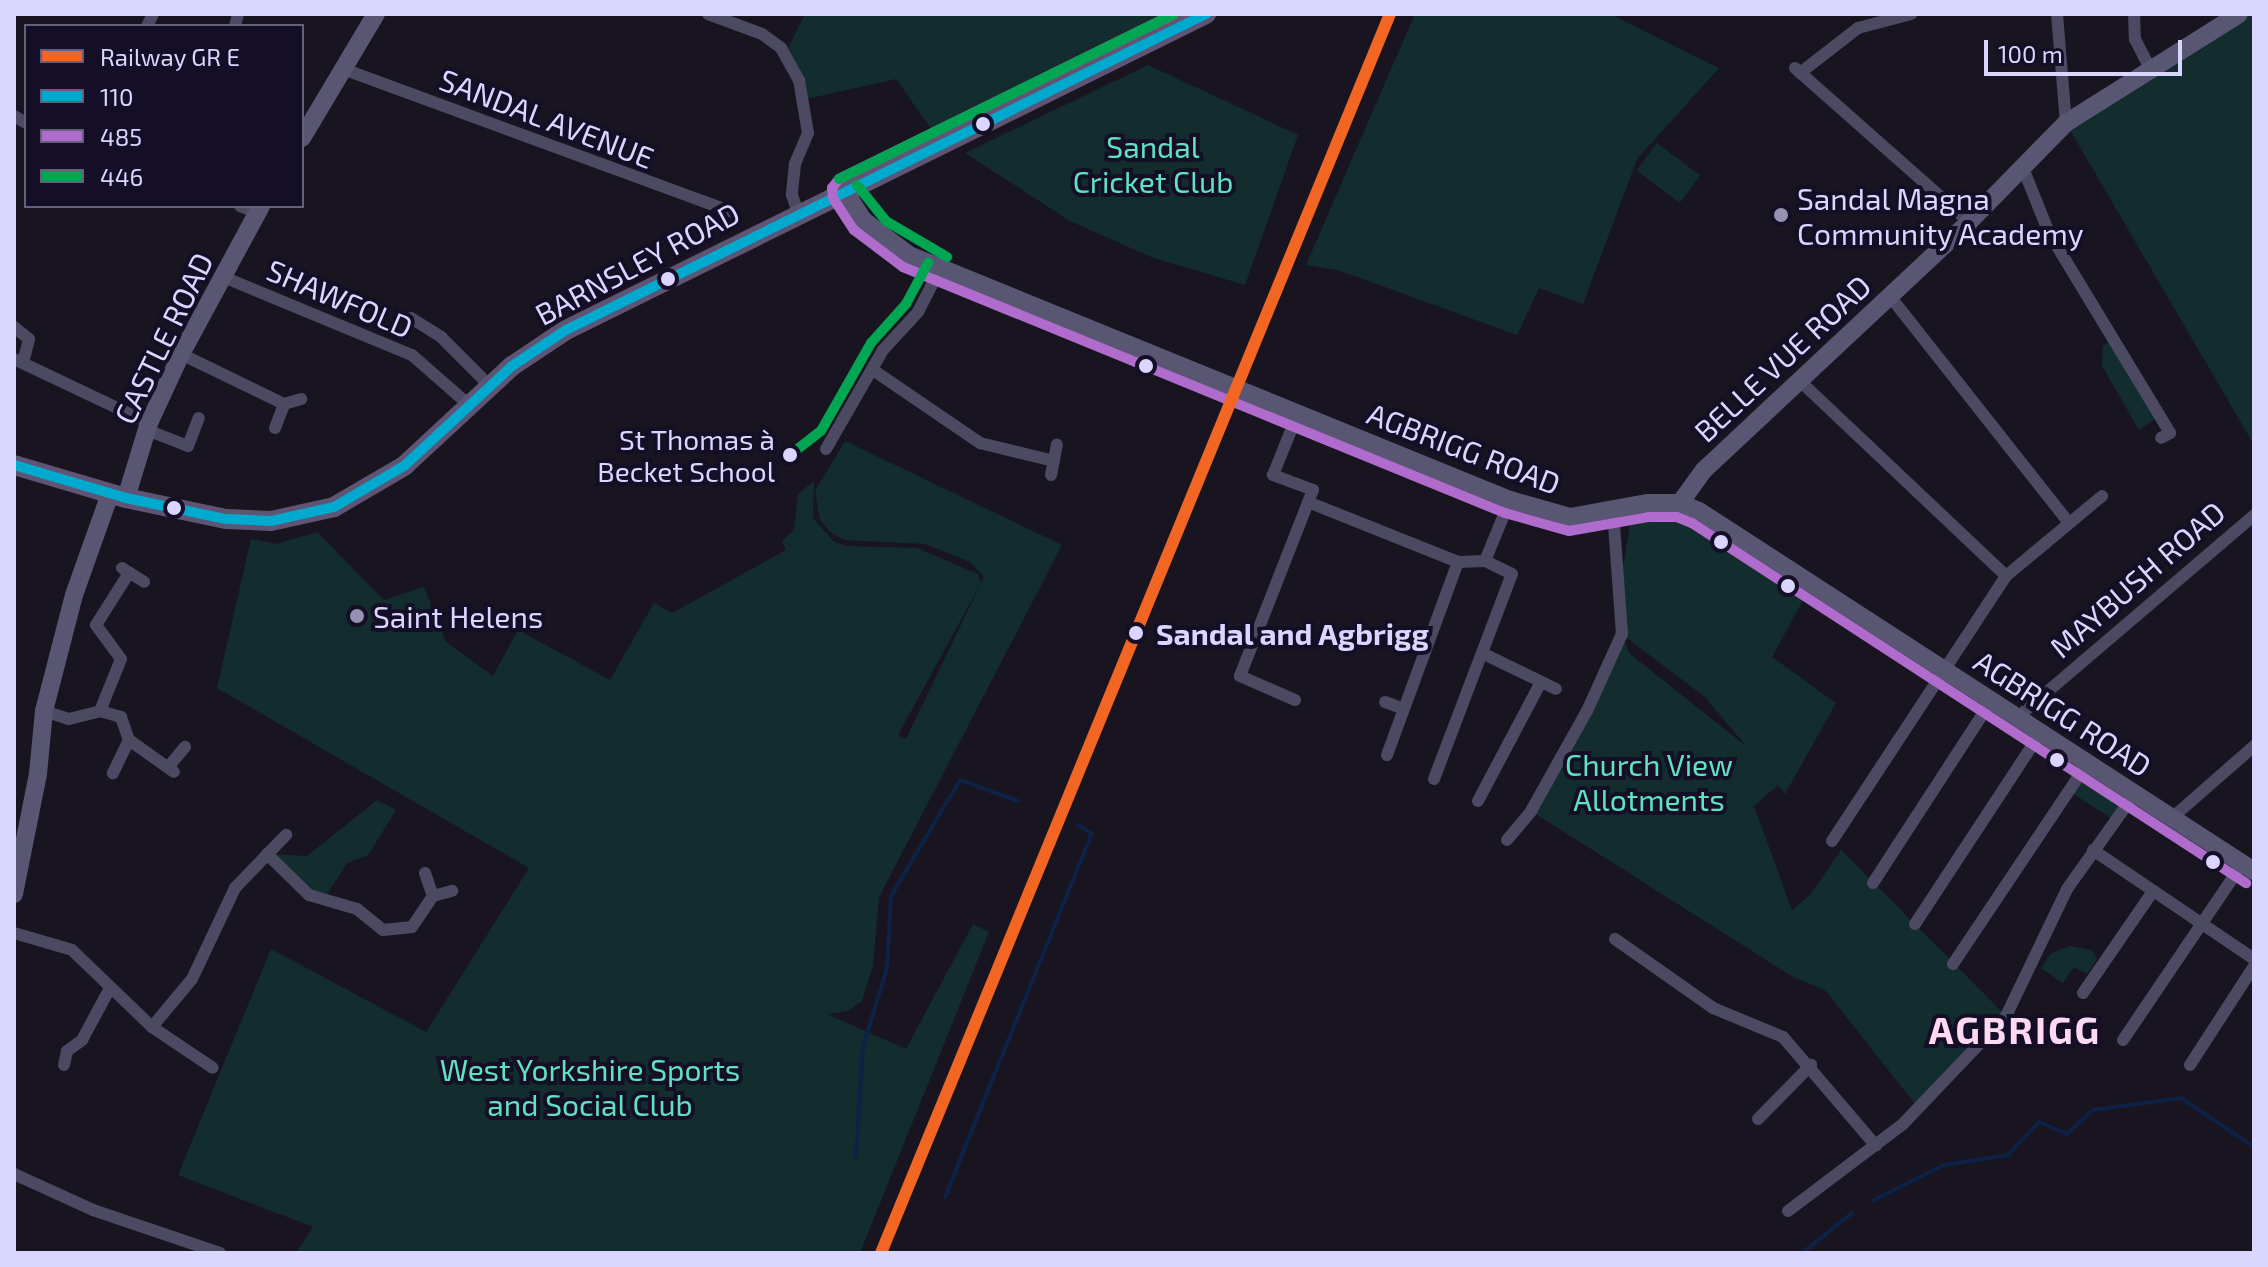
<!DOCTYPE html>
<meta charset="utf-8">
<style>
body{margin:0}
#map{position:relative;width:2268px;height:1267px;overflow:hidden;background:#181521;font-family:"Exo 2",sans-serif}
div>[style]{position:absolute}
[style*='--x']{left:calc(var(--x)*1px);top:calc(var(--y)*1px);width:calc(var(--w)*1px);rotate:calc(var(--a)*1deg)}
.green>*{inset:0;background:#132d2e;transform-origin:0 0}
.stream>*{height:4px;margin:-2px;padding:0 2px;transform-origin:2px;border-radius:2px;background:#0d2246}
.street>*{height:12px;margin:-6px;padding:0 6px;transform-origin:6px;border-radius:6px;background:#4b4a62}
.secondary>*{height:18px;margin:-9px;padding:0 9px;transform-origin:9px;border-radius:9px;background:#595674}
.primary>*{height:20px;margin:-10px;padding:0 10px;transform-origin:10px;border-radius:10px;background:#5f5473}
.bus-1>*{height:10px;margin:-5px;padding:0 5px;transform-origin:5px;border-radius:5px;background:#00a9ce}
.bus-2>*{height:10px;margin:-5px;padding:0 5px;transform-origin:5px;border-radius:5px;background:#b06ccc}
.bus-3>*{height:10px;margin:-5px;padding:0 5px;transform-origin:5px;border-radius:5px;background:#00a651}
.rail-1>*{height:12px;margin:-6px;padding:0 6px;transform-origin:6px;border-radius:6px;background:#f26522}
.dots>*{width:22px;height:22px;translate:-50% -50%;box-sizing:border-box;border:4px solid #140f27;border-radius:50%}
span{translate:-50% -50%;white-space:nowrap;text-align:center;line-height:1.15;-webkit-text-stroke:8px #140f27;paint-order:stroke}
.bus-label{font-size:28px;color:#dbd6ff}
.right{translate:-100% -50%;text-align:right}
.street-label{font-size:30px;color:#dbd6ff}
.park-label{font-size:30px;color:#60e1c1}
.poi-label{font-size:30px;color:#dbd6ff}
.left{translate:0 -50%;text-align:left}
.stop-label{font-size:30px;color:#dbd6ff;font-weight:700}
.district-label{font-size:38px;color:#ffd8f1;font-weight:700;letter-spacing:2px}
.frame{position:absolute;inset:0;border:16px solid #dbd6ff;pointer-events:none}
.legend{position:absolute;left:24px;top:24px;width:280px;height:184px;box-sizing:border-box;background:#140f27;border:2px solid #645f7d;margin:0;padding:10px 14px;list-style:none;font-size:24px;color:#dbd6ff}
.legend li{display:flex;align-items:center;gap:16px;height:40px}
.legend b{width:40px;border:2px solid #645f7d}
.scale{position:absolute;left:1984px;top:40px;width:198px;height:36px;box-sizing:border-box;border:4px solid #dbd6ff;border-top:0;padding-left:10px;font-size:24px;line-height:28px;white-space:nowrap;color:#dbd6ff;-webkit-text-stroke:6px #140f27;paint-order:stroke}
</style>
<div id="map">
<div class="green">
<div style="clip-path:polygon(805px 14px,1206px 14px,942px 144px,896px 79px,806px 99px,785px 54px)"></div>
<div style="clip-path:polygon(1415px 14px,1610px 14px,1719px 68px,1637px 159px,1583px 304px,1539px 288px,1517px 335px,1338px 270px,1306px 265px)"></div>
<div style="clip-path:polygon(2238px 14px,2254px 14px,2254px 445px,2066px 123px)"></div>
<div style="clip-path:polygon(1148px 65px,1298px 135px,1245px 285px,1151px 257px,1070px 221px,965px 153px)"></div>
<div style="left:1657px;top:143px;width:54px;height:34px;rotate:37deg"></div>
<div style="clip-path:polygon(2109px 342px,2155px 419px,2139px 430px,2102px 366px,2103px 346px)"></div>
<div style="clip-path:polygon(845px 441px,1062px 545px,879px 897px,873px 966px,862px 1001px,848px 1011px,827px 1014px,906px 1049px,973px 924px,989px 932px,860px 1253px,296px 1253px,313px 1227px,178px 1175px,271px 949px,426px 1032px,529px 868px,217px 688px,251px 539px,276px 544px,317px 532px,384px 600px,424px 587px,446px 642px,493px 676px,518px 630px,610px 680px,654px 603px,672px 613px,786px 550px,782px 541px,794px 530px,798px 494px,814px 481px,813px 518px,833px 541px,846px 546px,917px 548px,978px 574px,981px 583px,898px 735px,906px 739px,984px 577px,970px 562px,925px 544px,844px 540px,830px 532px,820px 520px,815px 491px)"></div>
<div style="clip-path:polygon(evenodd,1650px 512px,1681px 517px,1743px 550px,1779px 581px,1797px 586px,1803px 600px,1772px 657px,1836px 703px,1785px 794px,1778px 785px,1754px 806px,1792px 910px,1811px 894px,1841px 850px,2006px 1016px,1919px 1109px,1826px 991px,1790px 975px,1531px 811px,1622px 634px,1621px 579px,1630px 525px,1650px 512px,1623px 635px,1705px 697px,1747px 747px,1629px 653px,1623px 635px)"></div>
<div style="left:2089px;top:761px;width:56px;height:36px;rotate:33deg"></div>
<div style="clip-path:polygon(377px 800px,396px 810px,368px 855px,347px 863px,324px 899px,267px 854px,307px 856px)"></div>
<div style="clip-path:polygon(2069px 946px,2092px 950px,2097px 959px,2087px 974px,2074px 967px,2063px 983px,2041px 968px,2050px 954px)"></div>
</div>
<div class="stream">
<div style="--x:856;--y:1157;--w:110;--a:-86.4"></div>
<div style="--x:863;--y:1047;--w:83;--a:-73.1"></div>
<div style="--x:887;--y:968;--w:72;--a:-86.8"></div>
<div style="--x:891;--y:896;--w:135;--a:-59.3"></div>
<div style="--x:960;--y:780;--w:62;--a:19.9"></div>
<div style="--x:945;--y:1197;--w:392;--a:-68"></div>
<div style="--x:1092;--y:834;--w:17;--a:-147"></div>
<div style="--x:1874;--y:1200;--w:78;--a:-26.6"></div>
<div style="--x:1944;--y:1165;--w:65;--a:-8.9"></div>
<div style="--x:2008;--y:1155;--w:45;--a:-46.8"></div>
<div style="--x:2039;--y:1122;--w:30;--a:23"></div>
<div style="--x:2067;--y:1134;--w:35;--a:-43"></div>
<div style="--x:2093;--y:1110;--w:89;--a:-7.8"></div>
<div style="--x:2181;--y:1098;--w:88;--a:33.9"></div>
<div style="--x:1802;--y:1253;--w:64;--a:-38.7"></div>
</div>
<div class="street">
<div style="--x:708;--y:14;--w:58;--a:20.3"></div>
<div style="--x:762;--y:34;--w:24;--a:36"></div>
<div style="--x:781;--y:48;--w:37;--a:61"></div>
<div style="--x:799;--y:80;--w:54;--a:80.4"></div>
<div style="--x:808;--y:133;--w:34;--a:113"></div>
<div style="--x:795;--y:164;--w:31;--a:96"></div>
<div style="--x:792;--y:195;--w:21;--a:71"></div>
<div style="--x:2057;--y:14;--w:109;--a:85.3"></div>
<div style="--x:2134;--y:14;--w:25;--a:88"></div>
<div style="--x:2135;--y:39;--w:35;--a:63"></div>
<div style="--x:147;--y:26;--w:13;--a:-63"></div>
<div style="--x:235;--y:26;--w:12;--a:-76"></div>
<div style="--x:1795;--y:68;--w:232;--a:41.5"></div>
<div style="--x:346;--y:70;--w:409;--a:20.2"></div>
<div style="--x:1800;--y:73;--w:73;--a:-37.8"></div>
<div style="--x:1858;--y:28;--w:55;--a:-14.8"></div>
<div style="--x:14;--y:116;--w:14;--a:30"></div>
<div style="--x:2023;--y:168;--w:70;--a:68.2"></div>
<div style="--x:2049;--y:233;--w:234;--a:58.8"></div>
<div style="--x:2170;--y:433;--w:10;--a:151"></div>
<div style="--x:240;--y:206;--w:18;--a:22"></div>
<div style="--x:221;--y:276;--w:207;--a:22.5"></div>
<div style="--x:412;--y:355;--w:77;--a:41.3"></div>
<div style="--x:1889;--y:295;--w:289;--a:51.7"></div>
<div style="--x:411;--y:318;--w:36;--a:32"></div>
<div style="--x:441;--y:337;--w:71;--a:45"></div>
<div style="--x:14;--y:327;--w:19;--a:39"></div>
<div style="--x:29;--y:339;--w:25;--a:104"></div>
<div style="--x:181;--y:354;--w:114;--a:25.9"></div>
<div style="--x:14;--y:359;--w:149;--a:25.4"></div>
<div style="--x:873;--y:370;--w:130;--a:34.3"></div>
<div style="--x:980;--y:443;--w:76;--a:13.7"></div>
<div style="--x:1800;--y:381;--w:284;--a:43.4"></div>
<div style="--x:275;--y:428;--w:26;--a:-69"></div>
<div style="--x:284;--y:404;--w:18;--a:-16"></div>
<div style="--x:147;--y:430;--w:44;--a:21.3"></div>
<div style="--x:188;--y:446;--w:30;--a:-69"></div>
<div style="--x:826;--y:449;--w:114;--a:-60.1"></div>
<div style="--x:883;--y:350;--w:52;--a:-47.4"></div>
<div style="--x:918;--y:312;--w:48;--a:-62.9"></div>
<div style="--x:1051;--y:475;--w:31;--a:-79"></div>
<div style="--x:1308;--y:502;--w:162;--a:21.8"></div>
<div style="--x:1458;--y:562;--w:27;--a:-2"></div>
<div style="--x:122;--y:568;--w:26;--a:32"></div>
<div style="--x:1482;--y:653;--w:82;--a:25.9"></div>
<div style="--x:1295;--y:700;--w:60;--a:-156.4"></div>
<div style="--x:1240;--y:676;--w:200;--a:-68.6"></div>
<div style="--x:1313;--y:490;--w:43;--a:-159.4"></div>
<div style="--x:1273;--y:475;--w:67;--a:-68"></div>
<div style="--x:1385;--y:702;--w:20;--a:20"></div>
<div style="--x:44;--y:711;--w:26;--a:18"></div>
<div style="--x:69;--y:719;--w:32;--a:-14"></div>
<div style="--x:100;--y:711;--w:22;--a:16"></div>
<div style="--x:121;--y:717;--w:24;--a:71"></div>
<div style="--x:129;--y:740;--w:37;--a:116"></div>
<div style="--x:100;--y:711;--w:56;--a:-68"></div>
<div style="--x:121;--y:659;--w:42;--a:-126.3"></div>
<div style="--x:96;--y:625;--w:62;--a:-57.6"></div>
<div style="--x:2019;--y:716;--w:309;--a:-40.5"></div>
<div style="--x:129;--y:740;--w:55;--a:35.4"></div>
<div style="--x:1387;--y:755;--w:206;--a:-69.8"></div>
<div style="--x:169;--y:766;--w:25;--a:-50"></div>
<div style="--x:1434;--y:779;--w:219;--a:-69.2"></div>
<div style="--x:1512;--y:574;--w:30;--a:-154"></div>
<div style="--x:1485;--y:561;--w:66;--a:-67.7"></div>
<div style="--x:1478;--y:801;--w:135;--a:-62.1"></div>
<div style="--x:2173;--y:817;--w:108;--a:-41.2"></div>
<div style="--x:1507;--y:840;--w:38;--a:-50"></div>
<div style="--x:1531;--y:811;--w:115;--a:-60.8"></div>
<div style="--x:1587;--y:711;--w:85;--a:-65.6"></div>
<div style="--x:1622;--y:634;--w:124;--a:-94.2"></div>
<div style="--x:1832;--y:841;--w:317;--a:-56.7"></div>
<div style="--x:2006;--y:576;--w:125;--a:-39.8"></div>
<div style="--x:2093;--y:850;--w:194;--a:34.1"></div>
<div style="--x:267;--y:854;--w:59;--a:44.3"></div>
<div style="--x:309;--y:895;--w:50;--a:16.3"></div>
<div style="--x:357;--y:909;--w:33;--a:39"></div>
<div style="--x:383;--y:930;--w:29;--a:-6"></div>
<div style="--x:412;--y:927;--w:37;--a:-56"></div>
<div style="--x:425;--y:873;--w:24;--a:71"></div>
<div style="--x:433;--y:896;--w:20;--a:-15"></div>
<div style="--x:1873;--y:883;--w:218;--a:-57"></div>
<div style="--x:1915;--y:924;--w:231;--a:-56.7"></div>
<div style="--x:14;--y:933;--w:60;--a:16.3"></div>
<div style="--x:72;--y:950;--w:111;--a:43.9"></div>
<div style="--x:152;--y:1027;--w:73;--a:33.9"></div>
<div style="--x:1615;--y:939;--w:120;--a:35.1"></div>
<div style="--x:1713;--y:1008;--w:76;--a:22.5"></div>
<div style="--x:1783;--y:1037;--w:143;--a:49.5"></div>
<div style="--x:1953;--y:964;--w:244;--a:-56.2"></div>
<div style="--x:2083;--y:993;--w:124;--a:-55.5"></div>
<div style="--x:152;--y:1027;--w:62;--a:-50.2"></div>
<div style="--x:192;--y:979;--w:101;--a:-64.7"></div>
<div style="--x:235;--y:888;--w:74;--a:-46.1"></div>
<div style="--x:2123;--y:1040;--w:212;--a:-55.9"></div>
<div style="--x:64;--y:1065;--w:14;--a:-78"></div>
<div style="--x:67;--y:1051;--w:19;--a:-36"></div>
<div style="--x:82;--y:1040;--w:59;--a:-61.7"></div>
<div style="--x:2190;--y:1065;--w:118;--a:-57.1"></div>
<div style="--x:1758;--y:1119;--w:76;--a:-45.5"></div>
<div style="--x:14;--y:1174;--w:87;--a:24.5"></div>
<div style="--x:93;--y:1210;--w:134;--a:18.7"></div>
<div style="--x:1788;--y:1211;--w:144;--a:-37.1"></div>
<div style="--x:1903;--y:1124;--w:149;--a:-46.4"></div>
<div style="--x:2006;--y:1016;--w:141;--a:-64.3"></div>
<div style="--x:2067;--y:889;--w:119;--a:-54.6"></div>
</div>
<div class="secondary">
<div style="--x:302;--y:138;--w:144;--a:-59.2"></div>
<div style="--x:845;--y:192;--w:33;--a:57"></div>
<div style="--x:863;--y:220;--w:58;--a:37.3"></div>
<div style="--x:909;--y:255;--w:649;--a:22.18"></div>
<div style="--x:1510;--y:500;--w:62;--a:15.8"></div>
<div style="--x:1570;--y:517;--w:78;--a:-10.3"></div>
<div style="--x:1647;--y:503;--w:33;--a:0"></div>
<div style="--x:1680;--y:503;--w:21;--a:23"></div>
<div style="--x:1699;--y:511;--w:662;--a:32.97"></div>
<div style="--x:126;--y:498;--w:78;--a:-73"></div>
<div style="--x:149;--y:423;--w:76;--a:-65.1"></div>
<div style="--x:181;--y:354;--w:168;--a:-61.6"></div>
<div style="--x:1680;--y:503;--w:41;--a:-54"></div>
<div style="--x:1704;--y:470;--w:363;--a:-43.1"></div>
<div style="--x:1969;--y:222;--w:139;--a:-45.6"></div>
<div style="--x:2066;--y:123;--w:204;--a:-32.2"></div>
<div style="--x:14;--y:894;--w:122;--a:-78.7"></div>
<div style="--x:38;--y:774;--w:63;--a:-84.6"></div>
<div style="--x:44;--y:711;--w:120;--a:-75.5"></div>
<div style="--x:74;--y:595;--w:107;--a:-70.4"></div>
</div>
<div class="primary">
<div style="--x:14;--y:465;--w:117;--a:16.4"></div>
<div style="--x:126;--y:498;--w:102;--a:11.9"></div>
<div style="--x:226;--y:519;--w:45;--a:2.5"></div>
<div style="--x:271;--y:521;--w:65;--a:-12.5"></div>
<div style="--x:334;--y:507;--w:81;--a:-30.4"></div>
<div style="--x:404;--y:466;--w:147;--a:-42.8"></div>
<div style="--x:512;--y:366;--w:65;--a:-33.7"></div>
<div style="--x:566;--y:330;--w:714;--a:-26.28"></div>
</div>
<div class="bus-1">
<div style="--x:14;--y:465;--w:117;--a:16.4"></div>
<div style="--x:126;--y:498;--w:102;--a:11.9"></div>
<div style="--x:226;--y:519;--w:45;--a:2.5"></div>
<div style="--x:271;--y:521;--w:65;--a:-12.5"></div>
<div style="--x:334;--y:507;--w:81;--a:-30.4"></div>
<div style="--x:404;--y:466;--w:147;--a:-42.8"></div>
<div style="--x:512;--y:366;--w:65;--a:-33.7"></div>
<div style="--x:566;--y:330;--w:714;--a:-26.28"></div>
</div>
<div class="bus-2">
<div style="--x:1174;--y:14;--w:373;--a:153.8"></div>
<div style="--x:839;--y:179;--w:11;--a:128"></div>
<div style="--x:832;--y:188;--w:10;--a:84"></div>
<div style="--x:833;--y:198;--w:38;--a:57"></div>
<div style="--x:854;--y:230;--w:61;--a:37.1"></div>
<div style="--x:903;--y:267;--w:650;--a:22.23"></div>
<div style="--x:1505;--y:513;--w:66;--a:15.7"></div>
<div style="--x:1569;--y:531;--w:80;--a:-10"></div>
<div style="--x:1648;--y:517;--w:29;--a:0"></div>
<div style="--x:1677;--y:517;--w:16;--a:22"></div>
<div style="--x:1692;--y:523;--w:661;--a:33.02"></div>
</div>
<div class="bus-3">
<div style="--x:839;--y:179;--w:373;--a:-26.2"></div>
<div style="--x:857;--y:185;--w:46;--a:51.1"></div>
<div style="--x:886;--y:221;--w:71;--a:30.5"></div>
<div style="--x:790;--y:455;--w:39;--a:-38"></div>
<div style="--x:821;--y:431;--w:101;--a:-60.4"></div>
<div style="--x:871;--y:343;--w:52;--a:-48.1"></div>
<div style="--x:906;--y:304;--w:47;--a:-61.8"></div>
</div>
<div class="rail-1">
<div style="--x:881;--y:1253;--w:1339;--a:-67.67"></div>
</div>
<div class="dots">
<div style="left:983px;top:124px;background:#dbd6ff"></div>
<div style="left:1781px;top:215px;background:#9792b1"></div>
<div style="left:668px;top:279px;background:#dbd6ff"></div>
<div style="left:1146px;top:366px;background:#dbd6ff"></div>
<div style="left:790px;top:455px;background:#dbd6ff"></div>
<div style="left:174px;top:508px;background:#dbd6ff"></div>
<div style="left:1721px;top:542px;background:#dbd6ff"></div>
<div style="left:1788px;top:586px;background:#dbd6ff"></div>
<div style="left:357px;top:616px;background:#9792b1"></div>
<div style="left:1136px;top:633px;background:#dbd6ff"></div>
<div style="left:2057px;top:760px;background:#dbd6ff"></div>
<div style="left:2213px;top:862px;background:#dbd6ff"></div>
</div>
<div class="bus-label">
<span class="right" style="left:775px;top:455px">St Thomas à<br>Becket School</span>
</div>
<div class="street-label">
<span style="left:547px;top:118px;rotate:21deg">SANDAL AVENUE</span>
<span style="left:637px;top:263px;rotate:-28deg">BARNSLEY ROAD</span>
<span style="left:340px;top:298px;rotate:23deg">SHAWFOLD</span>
<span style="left:163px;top:338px;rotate:-64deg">CASTLE ROAD</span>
<span style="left:1782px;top:358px;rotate:-43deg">BELLE VUE ROAD</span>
<span style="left:1464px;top:448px;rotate:21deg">AGBRIGG ROAD</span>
<span style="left:2137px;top:579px;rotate:-41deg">MAYBUSH ROAD</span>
<span style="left:2063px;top:713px;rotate:33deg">AGBRIGG ROAD</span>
</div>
<div class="park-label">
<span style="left:1153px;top:163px">Sandal<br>Cricket Club</span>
<span style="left:1649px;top:781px">Church View<br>Allotments</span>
<span style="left:590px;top:1086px">West Yorkshire Sports<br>and Social Club</span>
</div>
<div class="poi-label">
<span class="left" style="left:1797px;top:215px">Sandal Magna<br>Community Academy</span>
<span class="left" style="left:373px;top:616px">Saint Helens</span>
</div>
<div class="stop-label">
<span class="left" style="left:1156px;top:633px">Sandal and Agbrigg</span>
</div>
<div class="district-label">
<span style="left:2015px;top:1030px">AGBRIGG</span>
</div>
<div class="frame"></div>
<ul class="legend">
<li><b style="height:10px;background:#f26522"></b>Railway GR E</li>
<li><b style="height:10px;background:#00a9ce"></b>110</li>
<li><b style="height:10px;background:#b06ccc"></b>485</li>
<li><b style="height:10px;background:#00a651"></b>446</li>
</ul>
<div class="scale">100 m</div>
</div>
